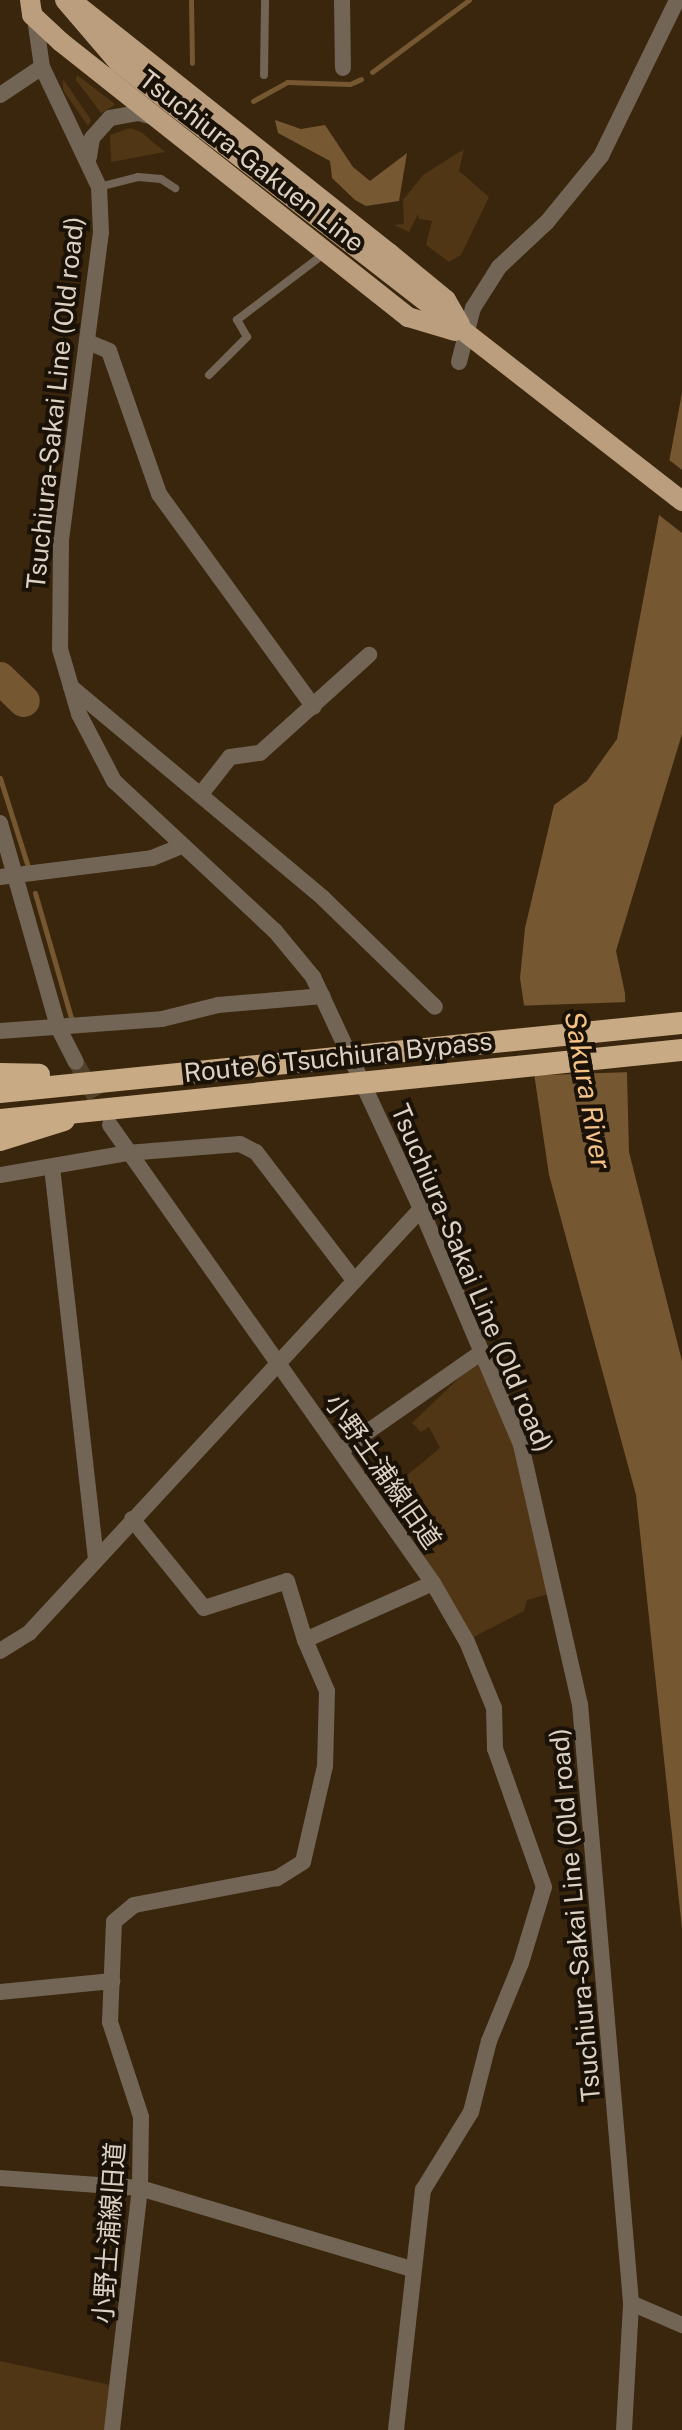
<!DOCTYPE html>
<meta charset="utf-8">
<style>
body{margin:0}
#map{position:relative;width:682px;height:2430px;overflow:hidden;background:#39260d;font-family:"Public Sans","Noto Sans JP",sans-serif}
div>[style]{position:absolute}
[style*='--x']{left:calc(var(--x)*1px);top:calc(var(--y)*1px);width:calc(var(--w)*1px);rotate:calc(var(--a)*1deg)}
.green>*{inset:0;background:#503614}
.forest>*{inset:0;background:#765833}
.water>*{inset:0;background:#755731}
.pier>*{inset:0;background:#39260d;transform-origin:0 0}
.stream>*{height:5px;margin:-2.5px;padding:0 2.5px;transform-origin:2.5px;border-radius:2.5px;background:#755731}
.river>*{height:32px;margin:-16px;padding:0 16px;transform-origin:16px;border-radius:16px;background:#755731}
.minor-tunnel>*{height:16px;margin-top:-8px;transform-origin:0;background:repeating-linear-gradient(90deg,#524028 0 16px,transparent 0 24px)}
.service>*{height:8px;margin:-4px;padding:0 4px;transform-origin:4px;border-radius:4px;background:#726555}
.minor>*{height:16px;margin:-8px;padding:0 8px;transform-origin:8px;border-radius:8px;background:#726555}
.tertiary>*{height:16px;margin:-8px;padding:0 8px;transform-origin:8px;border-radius:8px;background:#726555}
.primary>*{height:20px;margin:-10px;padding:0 10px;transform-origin:10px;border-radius:10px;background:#ba9e7d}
.trunk>*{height:22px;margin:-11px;padding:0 11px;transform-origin:11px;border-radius:11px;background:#c8aa85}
span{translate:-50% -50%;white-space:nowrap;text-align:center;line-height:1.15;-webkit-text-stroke:8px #1a1107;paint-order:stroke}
.street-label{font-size:26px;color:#ddd1c2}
.water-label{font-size:28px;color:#f4c286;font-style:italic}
</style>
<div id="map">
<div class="green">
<div style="clip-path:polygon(77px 75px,115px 104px,113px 106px,101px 113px,76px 80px)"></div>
<div style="clip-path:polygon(63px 79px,91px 120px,88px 126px,63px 90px)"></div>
<div style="clip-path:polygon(130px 128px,141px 132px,165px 152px,111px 162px,110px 135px)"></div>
<div style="clip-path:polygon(464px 149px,459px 171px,489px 197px,461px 255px,449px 262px,426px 245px,432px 221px,419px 219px,418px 214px,409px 232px,394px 225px,404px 224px,403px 200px,423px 175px)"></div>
<div style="clip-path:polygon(480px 1358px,515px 1447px,549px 1594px,527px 1600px,524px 1611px,472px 1638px,391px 1500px,399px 1482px,440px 1448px,429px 1427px,421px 1432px,412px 1423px)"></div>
<div style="clip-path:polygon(0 2361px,115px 2386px,106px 2430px,0 2430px)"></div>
</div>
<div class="forest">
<div style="clip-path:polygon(275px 120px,301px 129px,325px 125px,353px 167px,370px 181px,407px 153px,399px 201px,366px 206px,355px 200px,332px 178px,330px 161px,278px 133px)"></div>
</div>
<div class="water">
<div style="clip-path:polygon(682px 393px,682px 734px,616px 951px,625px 993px,629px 1152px,682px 1361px,682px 1929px,636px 1495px,549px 1175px,520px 978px,525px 928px,554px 805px,587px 781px,617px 739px)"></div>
</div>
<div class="pier">
<div style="clip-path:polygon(664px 456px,682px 470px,682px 533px,654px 511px)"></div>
<div style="left:629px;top:1002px;width:70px;height:109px;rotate:88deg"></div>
</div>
<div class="stream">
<div style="--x:191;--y:0;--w:63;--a:89.1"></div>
<div style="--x:372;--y:72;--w:121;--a:-36.6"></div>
<div style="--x:253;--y:101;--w:39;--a:-29"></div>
<div style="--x:287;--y:82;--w:63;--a:1.8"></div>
<div style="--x:350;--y:84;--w:12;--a:-24"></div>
<div style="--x:0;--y:778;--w:93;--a:72.5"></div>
<div style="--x:35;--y:893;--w:133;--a:73.9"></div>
</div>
<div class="river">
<div style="--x:0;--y:678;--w:33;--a:44"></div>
</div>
<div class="minor-tunnel">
<div style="--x:76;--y:1062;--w:63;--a:61.4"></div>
</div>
<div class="service">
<div style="--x:264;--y:75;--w:75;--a:-89.2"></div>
<div style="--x:99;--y:187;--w:40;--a:-14.4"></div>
<div style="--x:138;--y:177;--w:23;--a:5"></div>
<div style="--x:161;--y:179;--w:17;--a:33"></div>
<div style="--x:209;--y:375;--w:54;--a:-45"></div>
<div style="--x:247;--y:337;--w:20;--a:-120"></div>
<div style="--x:237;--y:320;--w:111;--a:-37.3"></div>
</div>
<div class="minor">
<div style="--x:342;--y:0;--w:68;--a:89.2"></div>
<div style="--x:0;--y:95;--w:50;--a:-33.7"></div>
<div style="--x:88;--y:342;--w:23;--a:23"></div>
<div style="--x:109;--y:351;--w:151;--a:70.7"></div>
<div style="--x:159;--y:494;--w:263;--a:54"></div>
<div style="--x:459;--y:362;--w:56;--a:-75.5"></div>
<div style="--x:473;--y:308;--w:49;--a:-57.6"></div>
<div style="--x:499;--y:267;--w:66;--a:-43.2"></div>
<div style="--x:547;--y:222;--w:85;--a:-50.7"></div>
<div style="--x:601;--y:156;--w:174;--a:-64"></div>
<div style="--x:71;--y:687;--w:329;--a:39.9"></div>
<div style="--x:323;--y:898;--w:156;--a:44.2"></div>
<div style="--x:201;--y:794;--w:47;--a:-51.9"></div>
<div style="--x:230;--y:757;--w:30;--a:-8"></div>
<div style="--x:260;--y:753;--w:147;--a:-42"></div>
<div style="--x:0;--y:823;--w:212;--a:74.1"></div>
<div style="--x:58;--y:1027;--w:39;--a:63"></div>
<div style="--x:0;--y:877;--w:153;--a:-7.1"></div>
<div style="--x:152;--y:858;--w:29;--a:-22"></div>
<div style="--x:0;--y:1031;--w:162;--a:-4.2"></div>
<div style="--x:162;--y:1019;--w:58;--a:-14"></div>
<div style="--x:218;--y:1005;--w:105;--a:-4.9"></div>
<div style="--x:110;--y:1125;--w:560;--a:54.81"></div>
<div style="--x:433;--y:1583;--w:140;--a:156"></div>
<div style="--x:305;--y:1640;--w:56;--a:66.7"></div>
<div style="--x:327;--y:1691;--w:75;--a:91.5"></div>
<div style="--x:325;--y:1766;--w:98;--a:102.9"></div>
<div style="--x:303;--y:1862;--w:31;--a:148"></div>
<div style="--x:277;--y:1878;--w:146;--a:169.3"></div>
<div style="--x:134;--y:1905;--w:26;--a:140"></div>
<div style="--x:114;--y:1922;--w:100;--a:92.3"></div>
<div style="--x:110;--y:2022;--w:100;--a:71.9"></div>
<div style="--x:141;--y:2117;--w:71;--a:90.8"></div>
<div style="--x:140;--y:2188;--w:244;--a:96.6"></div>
<div style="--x:52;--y:1167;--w:394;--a:83.6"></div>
<div style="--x:0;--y:1175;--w:129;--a:-9.8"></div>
<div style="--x:127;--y:1153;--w:113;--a:-4.6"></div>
<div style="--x:240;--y:1144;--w:18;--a:27"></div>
<div style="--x:256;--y:1152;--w:161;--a:52.6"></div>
<div style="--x:340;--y:1451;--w:173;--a:-34.9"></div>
<div style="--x:132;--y:1519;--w:114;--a:51"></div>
<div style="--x:204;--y:1608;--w:87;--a:-18"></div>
<div style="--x:287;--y:1581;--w:62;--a:73"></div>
<div style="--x:0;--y:1651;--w:34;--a:-32"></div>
<div style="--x:29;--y:1633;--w:577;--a:-47.25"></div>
<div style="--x:0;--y:1992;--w:113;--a:-5.6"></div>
<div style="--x:0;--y:2178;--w:140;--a:4.1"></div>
<div style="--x:140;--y:2188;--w:283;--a:16.6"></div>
<div style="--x:396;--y:2430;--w:242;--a:-83.6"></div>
<div style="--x:423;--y:2190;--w:92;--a:-58.4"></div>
<div style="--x:471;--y:2112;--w:73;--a:-75.8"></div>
<div style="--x:489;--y:2041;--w:84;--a:-67.7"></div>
<div style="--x:521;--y:1963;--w:79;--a:-73.2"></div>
<div style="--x:544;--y:1887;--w:146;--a:-109.5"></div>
<div style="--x:495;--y:1749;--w:41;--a:-91.4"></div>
<div style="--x:494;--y:1708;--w:71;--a:-112.2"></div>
<div style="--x:467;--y:1642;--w:68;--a:-120"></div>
<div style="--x:624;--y:2430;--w:127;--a:-86.8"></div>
</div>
<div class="tertiary">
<div style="--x:34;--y:11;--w:57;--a:81.9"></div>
<div style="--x:42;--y:67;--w:133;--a:64.6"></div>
<div style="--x:99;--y:187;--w:45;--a:87.5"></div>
<div style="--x:101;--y:232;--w:311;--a:97.4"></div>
<div style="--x:61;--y:540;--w:109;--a:90.5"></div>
<div style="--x:60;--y:649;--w:68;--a:73.7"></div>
<div style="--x:79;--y:714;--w:76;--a:62.4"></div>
<div style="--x:114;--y:781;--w:220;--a:43"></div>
<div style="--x:275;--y:931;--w:60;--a:50.4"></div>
<div style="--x:313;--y:977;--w:256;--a:65"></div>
<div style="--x:421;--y:1209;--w:256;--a:67"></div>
<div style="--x:521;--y:1445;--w:266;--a:77.2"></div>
<div style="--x:580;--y:1704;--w:601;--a:85.13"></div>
<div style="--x:631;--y:2303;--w:56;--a:23.3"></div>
<div style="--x:89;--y:157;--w:19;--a:-81"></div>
<div style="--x:92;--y:138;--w:27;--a:-48"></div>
<div style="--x:110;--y:118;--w:29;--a:-10"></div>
<div style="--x:139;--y:113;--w:15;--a:16"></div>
</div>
<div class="primary">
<div style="--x:30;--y:0;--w:15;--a:82"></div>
<div style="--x:32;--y:15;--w:40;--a:43"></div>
<div style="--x:61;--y:42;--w:443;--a:38.4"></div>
<div style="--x:408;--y:317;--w:49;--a:16.6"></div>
<div style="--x:65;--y:0;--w:82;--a:49.5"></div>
<div style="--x:118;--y:62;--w:715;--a:37.9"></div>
<div style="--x:77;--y:5;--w:399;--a:38.5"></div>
<div style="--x:389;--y:253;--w:74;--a:39.5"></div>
<div style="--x:446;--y:300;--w:28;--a:60"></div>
</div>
<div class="trunk">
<div style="--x:0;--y:1074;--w:39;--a:1"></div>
<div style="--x:0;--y:1092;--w:685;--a:-5.78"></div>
<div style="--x:0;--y:1120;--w:686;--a:-5.86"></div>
<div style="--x:0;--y:1140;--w:67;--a:-17.4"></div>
</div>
<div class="street-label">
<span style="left:252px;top:161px;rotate:38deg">Tsuchiura-Gakuen Line</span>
<span style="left:55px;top:403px;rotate:-84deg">Tsuchiura-Sakai Line (Old road)</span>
<span style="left:338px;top:1057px;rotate:-6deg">Route 6 Tsuchiura Bypass</span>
<span style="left:472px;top:1278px;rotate:67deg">Tsuchiura-Sakai Line (Old road)</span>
<span style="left:383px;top:1471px;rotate:55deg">小野土浦線旧道</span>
<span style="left:575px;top:1915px;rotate:-95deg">Tsuchiura-Sakai Line (Old road)</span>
<span style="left:109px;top:2233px;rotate:-86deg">小野土浦線旧道</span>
</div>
<div class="water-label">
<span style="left:588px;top:1090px;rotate:80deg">Sakura River</span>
</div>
</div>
